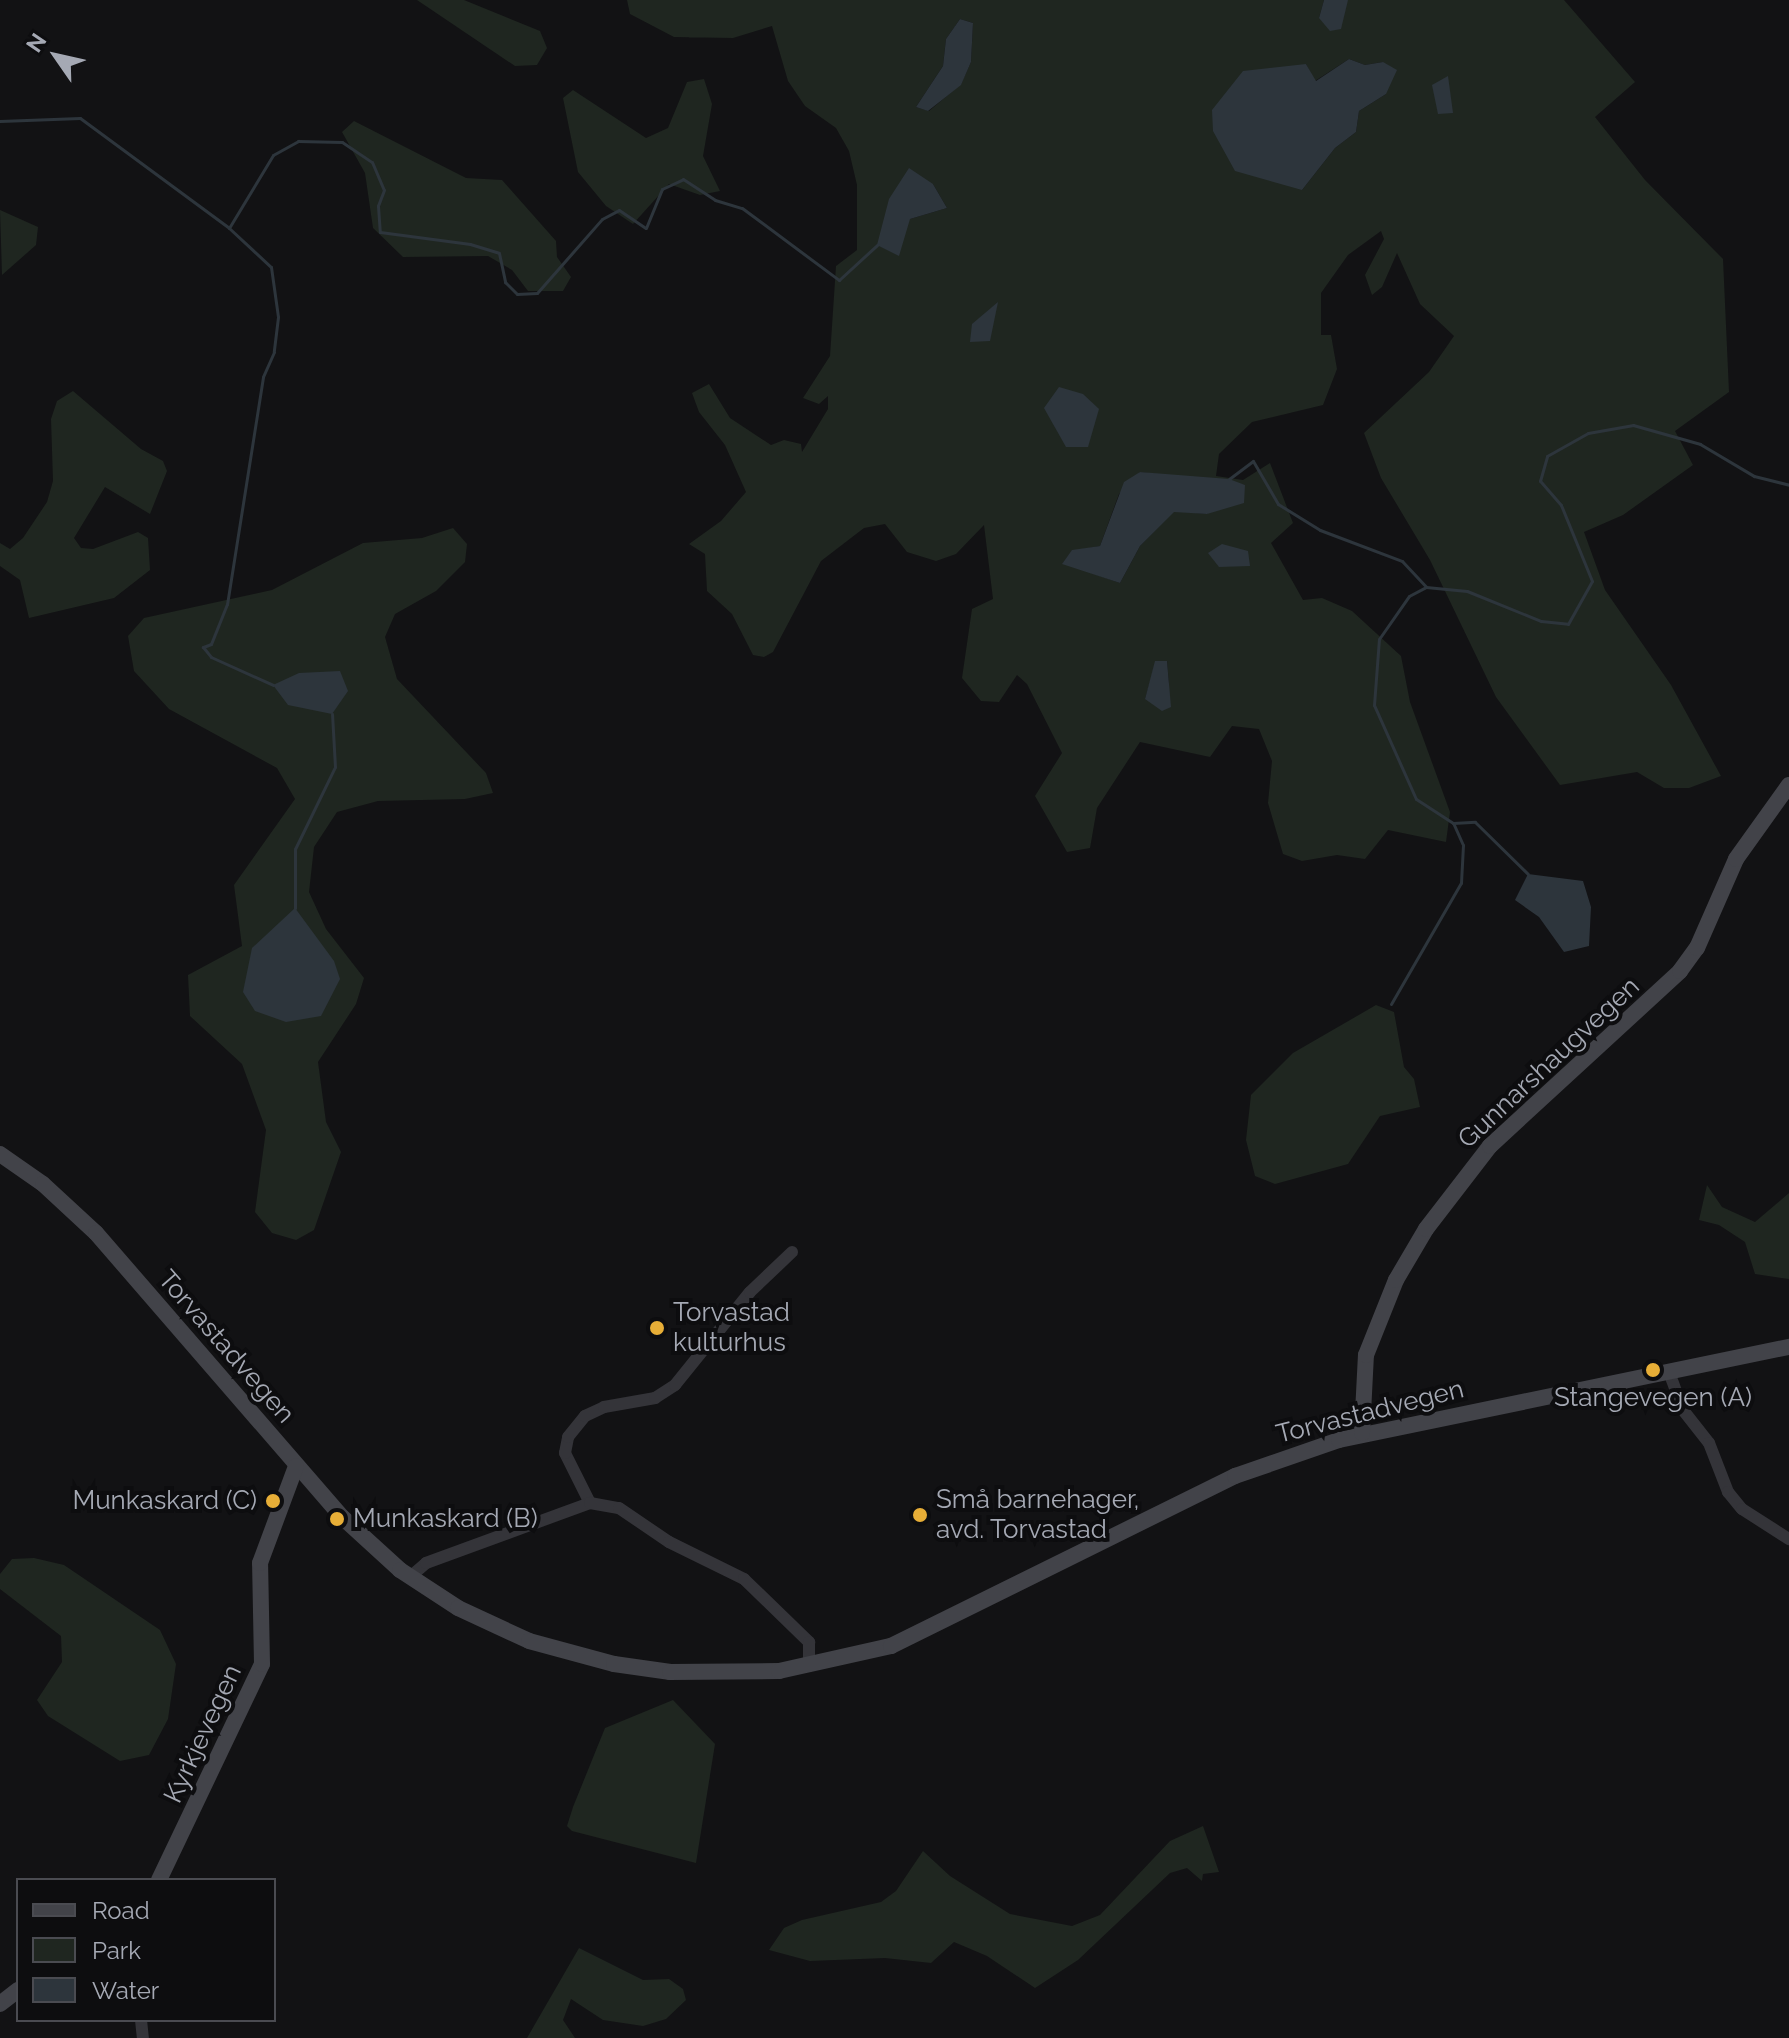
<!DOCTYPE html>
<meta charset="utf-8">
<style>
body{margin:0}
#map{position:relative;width:1789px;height:2038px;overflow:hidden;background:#121214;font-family:Raleway,sans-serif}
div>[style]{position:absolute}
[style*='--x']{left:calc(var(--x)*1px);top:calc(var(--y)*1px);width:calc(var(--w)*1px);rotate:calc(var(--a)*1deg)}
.green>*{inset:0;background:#1f2620}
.water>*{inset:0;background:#2d353c}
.stream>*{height:3px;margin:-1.5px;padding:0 1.5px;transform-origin:1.5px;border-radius:1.5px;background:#2d353c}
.street>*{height:12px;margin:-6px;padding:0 6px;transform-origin:6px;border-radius:6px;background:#343439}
.secondary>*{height:16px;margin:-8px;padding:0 8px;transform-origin:8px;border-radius:8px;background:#424349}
.dots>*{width:22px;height:22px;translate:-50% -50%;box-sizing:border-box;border:4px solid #0d0d0f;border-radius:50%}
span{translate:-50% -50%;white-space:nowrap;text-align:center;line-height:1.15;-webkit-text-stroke:8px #0d0d0f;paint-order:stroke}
.street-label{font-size:26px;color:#a5a9b4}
.poi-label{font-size:26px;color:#a5a9b4}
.left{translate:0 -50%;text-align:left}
.right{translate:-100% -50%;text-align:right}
.legend{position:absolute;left:16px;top:1878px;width:260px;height:144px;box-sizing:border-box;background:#0d0d0f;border:2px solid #4a4b51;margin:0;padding:10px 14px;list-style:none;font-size:24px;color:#a5a9b4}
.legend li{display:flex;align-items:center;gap:16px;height:40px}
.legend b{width:40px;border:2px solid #4a4b51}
.north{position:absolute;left:16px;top:16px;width:80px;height:80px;-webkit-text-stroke:6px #0d0d0f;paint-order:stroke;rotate:304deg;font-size:22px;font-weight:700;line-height:32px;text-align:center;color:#a5a9b4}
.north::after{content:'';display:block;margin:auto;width:28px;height:36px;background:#a5a9b4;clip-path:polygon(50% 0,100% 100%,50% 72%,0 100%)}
</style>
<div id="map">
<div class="green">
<div style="clip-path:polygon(417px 0,464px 0,540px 31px,547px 48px,537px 65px,515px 66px)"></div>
<div style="clip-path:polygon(evenodd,627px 0,1324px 0,1319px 18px,1348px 0,1564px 0,1635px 82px,1595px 117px,1645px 180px,1723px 259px,1729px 392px,1675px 431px,1693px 465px,1623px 515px,1584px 532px,1605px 590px,1671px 685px,1721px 776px,1689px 788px,1664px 788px,1637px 772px,1560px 785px,1496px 697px,1430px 560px,1381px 478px,1364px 433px,1429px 372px,1454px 336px,1420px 304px,1397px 253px,1382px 287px,1372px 295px,1365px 275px,1384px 239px,1381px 231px,1348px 255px,1321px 293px,1321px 335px,1331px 335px,1337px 369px,1323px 405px,1252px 422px,1219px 454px,1216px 476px,1243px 480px,1270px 463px,1293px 523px,1271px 543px,1303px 600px,1322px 598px,1352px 611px,1401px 656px,1410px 702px,1450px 812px,1446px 842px,1388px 830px,1365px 859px,1337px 855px,1302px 861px,1283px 854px,1268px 803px,1272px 761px,1259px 729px,1232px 726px,1210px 757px,1140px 742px,1097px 808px,1090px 848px,1067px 852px,1035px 796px,1062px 753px,1027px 684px,1017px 675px,999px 702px,981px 701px,962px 678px,972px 609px,993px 599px,984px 525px,956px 554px,936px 561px,907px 552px,885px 524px,864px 528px,821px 561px,773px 652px,764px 657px,753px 655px,732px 614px,707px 591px,705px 554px,689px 544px,721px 521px,746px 492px,725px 445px,699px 412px,692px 393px,709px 384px,730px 418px,771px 445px,784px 440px,801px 444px,802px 452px,828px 409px,828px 396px,819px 404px,803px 398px,830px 356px,836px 266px,857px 250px,857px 185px,849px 151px,836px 128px,805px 106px,788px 81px,772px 26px,733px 38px,674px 37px,630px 14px,627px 0,960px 19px,973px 23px,971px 62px,961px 84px,929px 111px,916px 107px,943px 66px,946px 39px,960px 19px,627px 0,1349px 59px,1365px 65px,1383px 62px,1386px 94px,1359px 111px,1356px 132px,1335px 148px,1302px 190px,1306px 64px,1315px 81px,1349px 59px,627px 0,933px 184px,947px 208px,910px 219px,933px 184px,627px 0,1140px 472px,1245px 485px,1207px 514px,1174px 511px,1140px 546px,1120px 583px,1063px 563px,1072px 551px,1100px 546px,1119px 494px,1140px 472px,627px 0,1156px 661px,1167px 661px,1169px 684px,1145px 699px,1156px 661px)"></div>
<div style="clip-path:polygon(704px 79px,712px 104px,703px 156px,720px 191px,700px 195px,669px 184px,633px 224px,606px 206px,578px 172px,563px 98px,573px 90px,646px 138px,668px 128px,687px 82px)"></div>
<div style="clip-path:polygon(354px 121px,466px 178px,502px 180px,556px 241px,557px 257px,571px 277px,563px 291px,528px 291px,512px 270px,488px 256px,403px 257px,373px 228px,365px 173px,342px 132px)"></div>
<div style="clip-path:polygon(0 210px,38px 227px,36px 245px,2px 275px)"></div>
<div style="clip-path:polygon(73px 391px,141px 449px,163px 461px,167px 471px,150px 514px,105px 487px,74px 538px,81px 548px,93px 549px,138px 532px,148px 538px,150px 570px,114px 598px,29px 618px,20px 580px,0 566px,0 543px,10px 549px,23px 538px,47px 502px,53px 481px,51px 419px,57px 401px)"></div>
<div style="clip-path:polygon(453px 528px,467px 544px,465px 562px,436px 591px,395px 614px,385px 637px,397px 679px,486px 773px,493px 793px,465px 799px,378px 801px,337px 812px,314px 847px,309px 892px,326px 929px,364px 978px,356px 1004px,318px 1062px,326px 1122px,341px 1152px,314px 1230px,296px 1240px,272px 1233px,255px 1212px,266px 1130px,242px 1064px,190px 1016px,188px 975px,242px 946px,234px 885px,295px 799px,277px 768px,169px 709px,134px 671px,128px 636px,144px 618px,272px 590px,363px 543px,422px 538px)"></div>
<div style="clip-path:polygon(1376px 1005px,1394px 1012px,1404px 1067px,1414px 1079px,1420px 1107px,1380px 1116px,1348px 1164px,1275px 1184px,1255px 1176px,1246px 1140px,1251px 1095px,1293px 1053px)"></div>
<div style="clip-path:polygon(1707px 1185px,1722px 1207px,1755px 1222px,1789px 1193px,1789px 1279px,1755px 1274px,1745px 1242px,1719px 1225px,1699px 1220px)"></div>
<div style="clip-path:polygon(34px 1558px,64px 1565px,160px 1630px,176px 1664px,168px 1719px,149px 1755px,120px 1761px,48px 1716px,37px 1700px,62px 1662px,61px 1636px,0 1589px,0 1574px,12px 1559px)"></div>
<div style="clip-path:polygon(673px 1700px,715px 1744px,696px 1863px,572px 1831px,567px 1826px,573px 1807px,605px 1728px)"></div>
<div style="clip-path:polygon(1203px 1826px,1219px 1872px,1203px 1874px,1202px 1881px,1187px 1868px,1170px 1873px,1078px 1960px,1035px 1988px,987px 1956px,954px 1942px,931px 1963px,885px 1958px,810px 1961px,769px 1950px,784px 1928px,802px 1920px,881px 1902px,896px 1891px,923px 1851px,950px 1876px,1010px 1914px,1072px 1926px,1100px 1915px,1170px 1841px)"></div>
<div style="clip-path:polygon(579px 1948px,643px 1980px,669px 1979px,683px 1989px,686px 2000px,666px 2019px,643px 2026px,603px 2020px,571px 1999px,563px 2020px,575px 2038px,527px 2038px)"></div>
</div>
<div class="water">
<div style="clip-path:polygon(1324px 0,1348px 0,1341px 29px,1330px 31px,1319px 18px)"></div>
<div style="clip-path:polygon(960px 19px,973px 23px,971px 62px,961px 85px,928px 111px,916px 107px,943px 66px,946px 39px)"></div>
<div style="clip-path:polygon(1349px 59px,1365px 65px,1383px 62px,1397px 70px,1386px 94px,1359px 111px,1356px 132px,1335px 148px,1302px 190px,1235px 171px,1213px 131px,1212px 110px,1243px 71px,1306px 64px,1316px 81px)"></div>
<div style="clip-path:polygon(1448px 76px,1453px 113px,1438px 114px,1432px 85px)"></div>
<div style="clip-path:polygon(909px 168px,933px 184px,947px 208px,910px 219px,899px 256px,877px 245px,889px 199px)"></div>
<div style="clip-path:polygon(998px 302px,990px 341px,970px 342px,972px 324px)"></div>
<div style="clip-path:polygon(1059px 387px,1083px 394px,1099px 409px,1088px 447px,1066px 447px,1044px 408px)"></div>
<div style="clip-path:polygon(1140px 472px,1229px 479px,1245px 485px,1244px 503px,1207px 514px,1174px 512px,1140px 546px,1120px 583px,1062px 564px,1072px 550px,1100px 546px,1124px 482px)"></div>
<div style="clip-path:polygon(1222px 544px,1248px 551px,1250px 566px,1219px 567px,1208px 553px)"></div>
<div style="clip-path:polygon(1155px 661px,1167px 661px,1171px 707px,1162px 711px,1145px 699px)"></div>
<div style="clip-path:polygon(340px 671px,348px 691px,332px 714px,288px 705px,273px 685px,299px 673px)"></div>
<div style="clip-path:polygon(1528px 874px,1583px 881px,1591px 907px,1589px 946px,1564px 952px,1539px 917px,1515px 900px)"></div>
<div style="clip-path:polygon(295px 908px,334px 961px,340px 979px,321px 1016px,286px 1022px,255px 1011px,243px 992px,252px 948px)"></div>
</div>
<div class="stream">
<div style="--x:0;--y:121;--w:80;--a:-2.1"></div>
<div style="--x:80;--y:118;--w:185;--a:36.4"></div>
<div style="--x:229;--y:228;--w:57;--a:42.9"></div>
<div style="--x:271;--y:267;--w:50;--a:82"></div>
<div style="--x:278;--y:317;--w:35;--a:97"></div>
<div style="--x:274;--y:352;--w:27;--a:114"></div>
<div style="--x:263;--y:377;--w:230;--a:99"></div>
<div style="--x:227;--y:604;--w:43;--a:111.8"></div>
<div style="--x:211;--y:644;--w:9;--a:159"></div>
<div style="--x:203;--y:647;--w:13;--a:51"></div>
<div style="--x:211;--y:657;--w:68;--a:24.3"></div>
<div style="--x:229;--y:228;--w:85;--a:-58.9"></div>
<div style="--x:273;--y:155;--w:29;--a:-29"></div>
<div style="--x:298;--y:141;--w:44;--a:1.3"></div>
<div style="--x:342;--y:142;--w:36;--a:34"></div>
<div style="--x:372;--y:162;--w:30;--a:67"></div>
<div style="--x:384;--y:190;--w:17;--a:111"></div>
<div style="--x:378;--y:206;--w:26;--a:86"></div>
<div style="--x:380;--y:232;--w:91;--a:7.6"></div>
<div style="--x:470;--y:244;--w:30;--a:17"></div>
<div style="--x:499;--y:253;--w:30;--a:78"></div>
<div style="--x:505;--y:282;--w:17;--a:45"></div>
<div style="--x:517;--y:294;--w:20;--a:-3"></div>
<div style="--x:537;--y:293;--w:98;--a:-48.7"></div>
<div style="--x:602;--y:219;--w:19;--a:-28"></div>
<div style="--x:619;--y:210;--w:32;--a:34"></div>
<div style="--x:646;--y:228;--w:42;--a:-67.7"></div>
<div style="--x:662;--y:189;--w:23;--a:-25"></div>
<div style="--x:683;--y:179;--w:38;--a:33"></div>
<div style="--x:715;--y:200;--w:28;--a:17"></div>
<div style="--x:742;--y:208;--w:121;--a:36.6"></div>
<div style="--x:839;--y:280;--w:52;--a:-42.6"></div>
<div style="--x:1229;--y:479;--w:30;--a:-37"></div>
<div style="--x:1253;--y:461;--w:50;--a:59.8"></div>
<div style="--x:1278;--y:504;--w:49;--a:31.8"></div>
<div style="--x:1320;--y:530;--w:88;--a:20.7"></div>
<div style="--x:1402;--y:561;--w:35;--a:47"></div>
<div style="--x:1453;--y:823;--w:22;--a:-3"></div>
<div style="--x:1475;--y:822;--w:74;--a:44.5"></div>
<div style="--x:295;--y:908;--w:59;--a:-90"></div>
<div style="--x:295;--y:849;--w:91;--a:-64"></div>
<div style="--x:335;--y:767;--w:53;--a:-93.2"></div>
<div style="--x:1391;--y:1004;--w:140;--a:-60"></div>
<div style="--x:1461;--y:883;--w:38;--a:-87"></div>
<div style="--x:1463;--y:845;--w:24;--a:-114"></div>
<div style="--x:1453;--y:823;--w:44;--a:-147"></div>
<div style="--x:1416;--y:799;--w:103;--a:-114.1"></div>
<div style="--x:1374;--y:705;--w:66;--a:-85.7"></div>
<div style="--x:1379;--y:639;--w:52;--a:-55.1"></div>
<div style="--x:1409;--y:596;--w:19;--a:-28"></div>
<div style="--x:1426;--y:587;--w:41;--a:5.6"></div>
<div style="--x:1467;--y:591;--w:80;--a:22.1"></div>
<div style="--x:1541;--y:621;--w:27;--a:6"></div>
<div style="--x:1568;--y:624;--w:49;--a:-60.8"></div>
<div style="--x:1592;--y:581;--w:82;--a:-112.2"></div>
<div style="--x:1561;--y:505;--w:32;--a:-131"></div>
<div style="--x:1540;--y:481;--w:26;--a:-74"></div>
<div style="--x:1547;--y:456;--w:47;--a:-29.3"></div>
<div style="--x:1588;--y:433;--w:46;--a:-10.1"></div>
<div style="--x:1633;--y:425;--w:70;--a:15.8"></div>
<div style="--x:1700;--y:444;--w:63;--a:30.7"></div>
<div style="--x:1754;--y:476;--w:36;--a:14"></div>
</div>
<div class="street">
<div style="--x:1669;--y:1372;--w:40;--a:69.8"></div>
<div style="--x:1683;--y:1410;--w:42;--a:51.8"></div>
<div style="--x:1709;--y:1443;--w:53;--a:68.8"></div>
<div style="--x:1728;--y:1492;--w:22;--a:51"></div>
<div style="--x:1742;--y:1509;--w:56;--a:32.6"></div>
<div style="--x:590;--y:1503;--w:56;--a:-116.6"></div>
<div style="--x:565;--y:1453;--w:16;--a:-79"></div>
<div style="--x:568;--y:1437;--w:27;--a:-51"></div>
<div style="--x:585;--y:1416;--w:21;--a:-25"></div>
<div style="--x:604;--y:1407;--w:52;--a:-10"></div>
<div style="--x:655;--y:1398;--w:24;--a:-33"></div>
<div style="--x:675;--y:1385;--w:119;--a:-51.1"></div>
<div style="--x:750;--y:1292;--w:58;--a:-43.6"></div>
<div style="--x:410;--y:1577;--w:21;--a:-41"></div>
<div style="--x:426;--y:1563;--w:175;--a:-20.1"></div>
<div style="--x:590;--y:1503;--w:29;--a:10"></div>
<div style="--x:619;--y:1508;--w:60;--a:34.2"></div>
<div style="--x:669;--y:1542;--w:84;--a:26.3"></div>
<div style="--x:744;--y:1579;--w:91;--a:44.1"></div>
<div style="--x:809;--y:1642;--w:24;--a:90"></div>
<div style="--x:141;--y:2020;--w:18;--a:84"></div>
</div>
<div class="secondary">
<div style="--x:0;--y:1154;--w:52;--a:34.9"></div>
<div style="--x:43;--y:1184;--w:72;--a:42.8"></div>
<div style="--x:96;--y:1233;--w:376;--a:49.1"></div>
<div style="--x:342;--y:1517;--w:79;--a:42.4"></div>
<div style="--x:400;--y:1570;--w:69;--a:33.2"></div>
<div style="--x:458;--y:1608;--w:78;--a:24.9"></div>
<div style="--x:529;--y:1641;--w:88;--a:15.1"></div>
<div style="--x:614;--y:1664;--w:57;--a:8.1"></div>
<div style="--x:670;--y:1672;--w:109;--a:-0.5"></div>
<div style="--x:779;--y:1671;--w:115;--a:-12.6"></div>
<div style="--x:891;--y:1646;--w:384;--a:-26.3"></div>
<div style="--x:1235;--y:1476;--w:110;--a:-19.1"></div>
<div style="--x:1339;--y:1440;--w:460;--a:-11.7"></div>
<div style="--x:1362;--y:1433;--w:78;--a:-87.1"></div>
<div style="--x:1366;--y:1355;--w:81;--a:-68.2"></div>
<div style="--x:1396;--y:1280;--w:59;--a:-59.5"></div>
<div style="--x:1426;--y:1229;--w:105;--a:-52.4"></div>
<div style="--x:1490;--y:1146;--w:258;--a:-42.6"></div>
<div style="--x:1680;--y:971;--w:29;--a:-54"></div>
<div style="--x:1697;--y:948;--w:97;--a:-66.3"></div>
<div style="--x:1736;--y:859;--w:91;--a:-54.4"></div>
<div style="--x:159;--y:1880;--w:239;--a:-64.5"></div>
<div style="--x:262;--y:1664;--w:101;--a:-91.1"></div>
<div style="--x:260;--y:1563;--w:103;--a:-69.6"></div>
<div style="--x:0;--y:2004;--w:23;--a:-38"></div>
</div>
<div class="dots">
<div style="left:657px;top:1328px;background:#e7ae37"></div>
<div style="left:1653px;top:1370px;background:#e7ae37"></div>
<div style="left:273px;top:1501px;background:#e7ae37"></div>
<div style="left:920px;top:1515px;background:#e7ae37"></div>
<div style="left:337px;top:1519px;background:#e7ae37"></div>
</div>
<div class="street-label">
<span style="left:1549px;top:1063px;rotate:-43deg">Gunnarshaugvegen</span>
<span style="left:226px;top:1347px;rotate:49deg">Torvastadvegen</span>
<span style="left:1370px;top:1412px;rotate:-14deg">Torvastadvegen</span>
<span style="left:203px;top:1734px;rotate:-65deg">Kyrkjevegen</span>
</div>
<div class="poi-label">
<span class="left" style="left:673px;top:1328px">Torvastad<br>kulturhus</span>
<span style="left:1653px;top:1398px">Stangevegen (A)</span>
<span class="left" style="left:936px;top:1515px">Små barnehager,<br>avd. Torvastad</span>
<span class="right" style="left:257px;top:1501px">Munkaskard (C)</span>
<span class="left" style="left:353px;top:1519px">Munkaskard (B)</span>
</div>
<ul class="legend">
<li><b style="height:10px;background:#424349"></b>Road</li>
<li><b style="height:22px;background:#1f2620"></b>Park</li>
<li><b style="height:22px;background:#2d353c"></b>Water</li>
</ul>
<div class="north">N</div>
</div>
